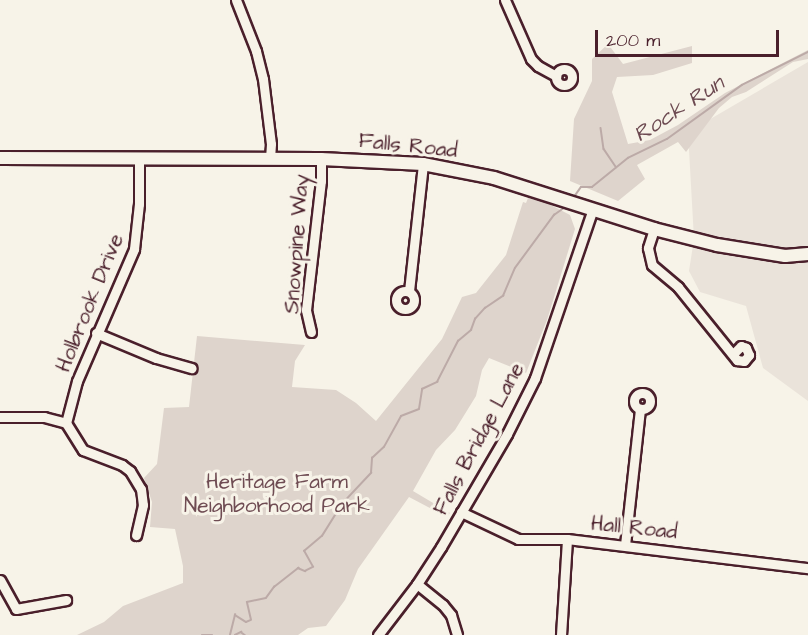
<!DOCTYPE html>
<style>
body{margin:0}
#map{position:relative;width:808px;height:635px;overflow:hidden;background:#f7f3e8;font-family:"Architects Daughter",sans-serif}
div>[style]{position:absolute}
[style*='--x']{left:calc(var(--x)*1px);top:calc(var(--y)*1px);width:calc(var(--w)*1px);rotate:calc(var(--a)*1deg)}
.built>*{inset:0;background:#eae3da}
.green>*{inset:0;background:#ded4cc}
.stream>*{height:1.5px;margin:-0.75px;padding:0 0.75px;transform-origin:0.75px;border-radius:0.75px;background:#bcaaa7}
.roads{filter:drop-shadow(2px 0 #4a1f2b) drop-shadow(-2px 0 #4a1f2b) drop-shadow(0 2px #4a1f2b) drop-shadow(0 -2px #4a1f2b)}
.minor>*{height:9px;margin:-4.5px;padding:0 4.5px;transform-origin:4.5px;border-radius:4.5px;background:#f7f3e8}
.minor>.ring{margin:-4.5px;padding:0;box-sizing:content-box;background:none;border:9px solid #f7f3e8;border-radius:50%}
.major>*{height:12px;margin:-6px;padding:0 6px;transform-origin:6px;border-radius:6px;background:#f7f3e8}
span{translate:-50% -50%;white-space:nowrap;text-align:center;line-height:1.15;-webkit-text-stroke:6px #f7f3e8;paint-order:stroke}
.street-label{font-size:21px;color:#4a1f2b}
.park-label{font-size:21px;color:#6f4c53}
.water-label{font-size:22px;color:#6c4950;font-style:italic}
.scale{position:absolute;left:595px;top:30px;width:184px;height:27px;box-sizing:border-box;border:3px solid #4a1f2b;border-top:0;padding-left:8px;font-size:18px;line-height:21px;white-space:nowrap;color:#4a1f2b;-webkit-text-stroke:4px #f7f3e8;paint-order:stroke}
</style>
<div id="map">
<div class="built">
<div style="clip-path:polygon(808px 62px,808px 401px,763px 368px,746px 306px,700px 292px,689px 271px,694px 239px,688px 132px)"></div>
</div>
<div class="green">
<div style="clip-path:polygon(608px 44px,623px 64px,692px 46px,692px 63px,653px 75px,617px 77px,612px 92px,628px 144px,650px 140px,678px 125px,725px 93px,808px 50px,808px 59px,793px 62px,746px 92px,732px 97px,719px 108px,686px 152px,678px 142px,637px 165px,645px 179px,618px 201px,570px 181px,574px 119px,592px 81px,592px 59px)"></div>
<div style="clip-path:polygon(528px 198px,547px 203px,570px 215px,575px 229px,547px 320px,526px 373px,489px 358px,482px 370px,476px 396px,455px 430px,436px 450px,413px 491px,450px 513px,447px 517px,409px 497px,358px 569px,345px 600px,326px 626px,308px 628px,298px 635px,77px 635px,104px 622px,123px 606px,183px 583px,183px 566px,175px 529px,150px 527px,152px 502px,144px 478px,157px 464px,164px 408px,189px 407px,197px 336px,305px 345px,295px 361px,292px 387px,336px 390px,356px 403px,376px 421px,442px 339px,462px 297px,476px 293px,506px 255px,523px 202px,526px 203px)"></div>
</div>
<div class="stream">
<div style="--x:601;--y:128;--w:21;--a:82"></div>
<div style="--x:604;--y:149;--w:22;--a:56"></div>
<div style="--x:574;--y:197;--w:12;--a:-55"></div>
<div style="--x:581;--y:187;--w:11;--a:0"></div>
<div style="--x:592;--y:187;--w:46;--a:-38.9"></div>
<div style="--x:628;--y:158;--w:43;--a:-26"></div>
<div style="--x:667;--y:139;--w:92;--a:-35.8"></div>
<div style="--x:742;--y:85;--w:74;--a:-26.6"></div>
<div style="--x:202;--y:635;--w:10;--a:0"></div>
<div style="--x:230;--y:635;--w:21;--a:-76"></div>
<div style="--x:235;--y:615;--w:13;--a:32"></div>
<div style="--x:246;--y:622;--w:5;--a:-22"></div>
<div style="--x:251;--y:620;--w:18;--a:-103"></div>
<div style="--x:247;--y:602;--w:19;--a:-12"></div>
<div style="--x:266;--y:598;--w:14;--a:-54"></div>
<div style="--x:274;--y:587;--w:31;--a:-38"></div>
<div style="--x:298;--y:568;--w:8;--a:23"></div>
<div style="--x:305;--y:571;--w:9;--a:-27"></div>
<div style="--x:313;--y:567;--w:18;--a:-119"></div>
<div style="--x:304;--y:551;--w:23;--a:-40"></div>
<div style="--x:322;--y:536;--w:36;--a:-58"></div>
<div style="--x:341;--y:505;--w:44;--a:-46.8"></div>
<div style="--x:371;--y:473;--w:15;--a:-86"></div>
<div style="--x:372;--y:458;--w:16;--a:-43"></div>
<div style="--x:384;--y:447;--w:35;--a:-61"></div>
<div style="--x:401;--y:416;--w:19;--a:-21"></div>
<div style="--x:419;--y:409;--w:20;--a:-81"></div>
<div style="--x:422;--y:389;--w:17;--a:-25"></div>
<div style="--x:437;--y:382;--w:46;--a:-62.9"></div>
<div style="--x:458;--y:341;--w:17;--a:-40"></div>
<div style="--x:471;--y:330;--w:12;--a:-70"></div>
<div style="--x:475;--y:319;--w:15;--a:-48"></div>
<div style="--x:485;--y:308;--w:22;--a:-34"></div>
<div style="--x:503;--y:296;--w:30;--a:-67"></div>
<div style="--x:515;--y:268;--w:66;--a:-53.7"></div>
<div style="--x:554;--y:215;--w:12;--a:-35"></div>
<div style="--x:235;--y:635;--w:7;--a:-27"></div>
<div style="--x:241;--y:632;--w:5;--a:37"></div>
</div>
<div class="roads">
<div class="minor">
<div style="--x:236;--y:0;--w:55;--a:68.6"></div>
<div style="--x:256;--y:51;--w:29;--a:76"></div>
<div style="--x:263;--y:79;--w:65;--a:83"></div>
<div style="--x:271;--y:144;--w:15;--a:94"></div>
<div style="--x:505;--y:0;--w:64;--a:66.2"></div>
<div style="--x:531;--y:59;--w:10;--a:45"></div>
<div style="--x:538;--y:66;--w:21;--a:29"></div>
<div class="ring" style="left:556px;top:69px;width:7px;height:7px"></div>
<div style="--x:654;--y:229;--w:20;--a:108"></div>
<div style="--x:648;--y:248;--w:17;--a:77"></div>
<div style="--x:652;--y:265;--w:34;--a:40"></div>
<div style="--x:678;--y:287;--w:94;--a:51.1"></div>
<div style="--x:737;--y:360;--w:7;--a:8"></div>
<div style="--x:744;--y:361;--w:8;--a:-50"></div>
<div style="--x:749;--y:355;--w:8;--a:-113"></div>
<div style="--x:746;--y:348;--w:5;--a:-158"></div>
<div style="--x:741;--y:346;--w:10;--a:135"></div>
<div class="ring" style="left:396px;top:291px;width:9px;height:9px"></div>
<div style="--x:409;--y:291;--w:128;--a:-83.7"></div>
<div style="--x:311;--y:332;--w:23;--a:-103"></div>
<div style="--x:306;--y:310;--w:130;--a:-83.4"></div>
<div style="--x:321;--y:181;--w:22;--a:-90"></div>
<div style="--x:96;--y:333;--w:65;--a:22.6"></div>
<div style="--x:156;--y:358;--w:37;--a:16"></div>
<div class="ring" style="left:634px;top:393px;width:7px;height:7px"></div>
<div style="--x:0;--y:417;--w:44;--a:0"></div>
<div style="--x:44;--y:417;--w:23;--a:15"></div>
<div style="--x:66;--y:423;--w:32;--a:58"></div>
<div style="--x:83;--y:450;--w:42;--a:21"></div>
<div style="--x:122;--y:465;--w:10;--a:37"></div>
<div style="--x:130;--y:471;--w:21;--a:59"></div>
<div style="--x:141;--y:489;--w:16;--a:83"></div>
<div style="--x:143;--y:505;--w:31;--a:103"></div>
<div style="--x:66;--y:423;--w:43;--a:-75.3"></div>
<div style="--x:77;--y:381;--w:144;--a:-66.6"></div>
<div style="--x:134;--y:249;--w:45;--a:-83.7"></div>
<div style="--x:139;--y:204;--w:45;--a:-90"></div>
<div style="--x:461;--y:512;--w:63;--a:25.3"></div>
<div style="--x:518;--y:539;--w:49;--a:0"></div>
<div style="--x:567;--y:539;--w:243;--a:6.9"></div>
<div style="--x:625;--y:545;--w:137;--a:-83.7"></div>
<div style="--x:0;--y:580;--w:33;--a:61"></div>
<div style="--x:16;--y:609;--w:51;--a:-10.2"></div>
<div style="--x:417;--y:584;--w:33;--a:39"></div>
<div style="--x:443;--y:605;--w:13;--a:51"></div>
<div style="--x:451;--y:615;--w:21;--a:73"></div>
<div style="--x:378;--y:635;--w:64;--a:-52.6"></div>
<div style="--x:417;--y:584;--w:44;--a:-57"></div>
<div style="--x:441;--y:547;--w:131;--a:-59.7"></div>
<div style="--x:507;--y:434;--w:63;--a:-63.4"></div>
<div style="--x:535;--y:378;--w:179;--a:-71.1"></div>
<div style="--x:561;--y:635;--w:96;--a:-86.4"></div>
</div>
<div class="major">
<div style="--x:0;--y:158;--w:321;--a:0.2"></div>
<div style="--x:321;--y:159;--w:102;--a:2.8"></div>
<div style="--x:423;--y:164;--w:72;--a:11.2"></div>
<div style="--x:494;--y:178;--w:168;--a:17.7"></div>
<div style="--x:654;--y:229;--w:65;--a:14.3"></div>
<div style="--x:717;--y:245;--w:69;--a:9.2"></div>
<div style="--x:785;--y:256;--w:23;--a:-5"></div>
</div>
</div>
<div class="street-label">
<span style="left:408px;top:146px;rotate:6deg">Falls Road</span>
<span style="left:297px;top:244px;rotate:-86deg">Snowpine Way</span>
<span style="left:90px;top:303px;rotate:-68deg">Holbrook Drive</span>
<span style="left:479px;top:439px;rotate:-62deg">Falls Bridge Lane</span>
<span style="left:634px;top:528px;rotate:6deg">Hall Road</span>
</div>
<div class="park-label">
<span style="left:277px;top:494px">Heritage Farm<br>Neighborhood Park</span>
</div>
<div class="water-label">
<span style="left:679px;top:109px;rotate:-33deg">Rock Run</span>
</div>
<div class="scale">200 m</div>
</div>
